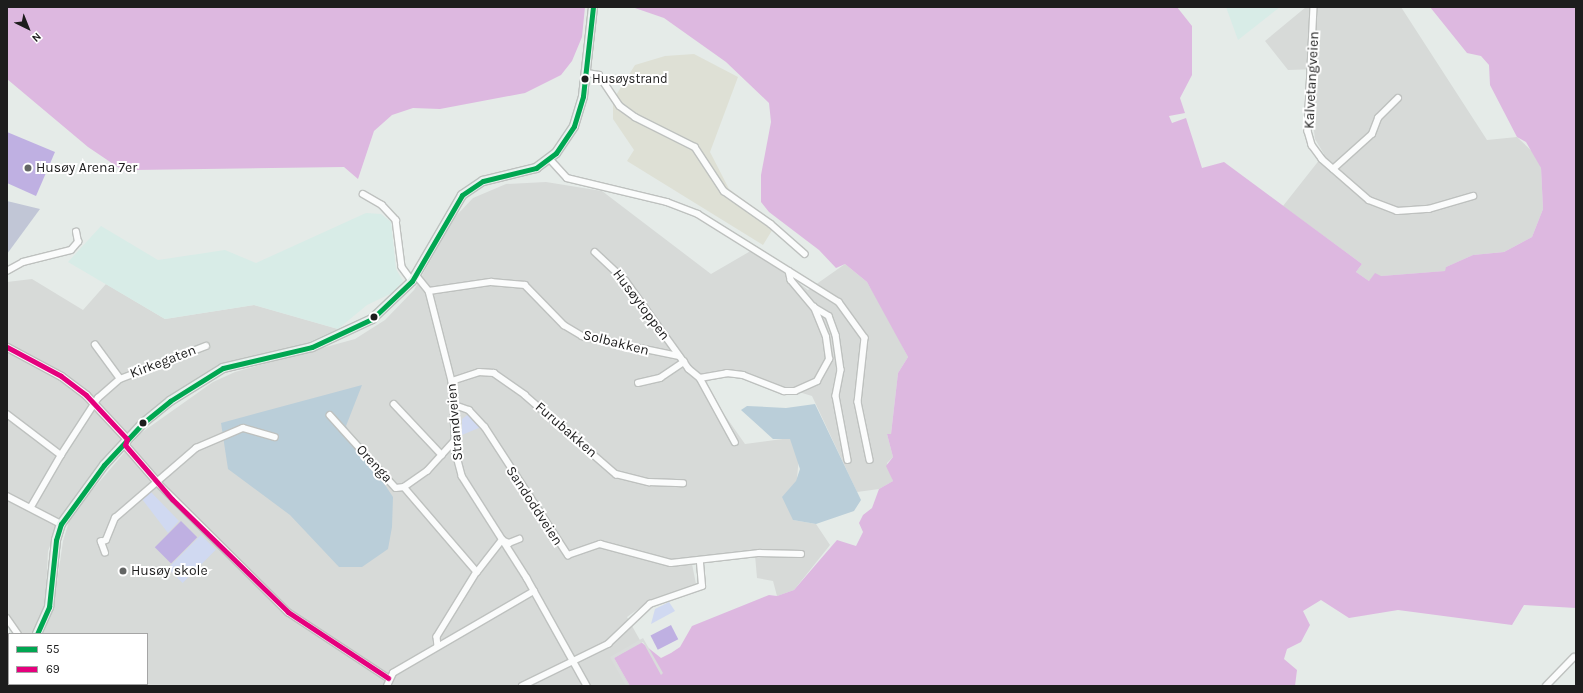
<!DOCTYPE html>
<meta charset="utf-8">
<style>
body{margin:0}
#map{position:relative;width:1583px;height:693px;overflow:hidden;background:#e5ebe8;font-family:Karla,sans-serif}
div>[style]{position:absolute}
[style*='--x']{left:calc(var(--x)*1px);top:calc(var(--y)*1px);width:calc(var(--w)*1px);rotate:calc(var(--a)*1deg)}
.residential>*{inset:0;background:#d7dad8}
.industrial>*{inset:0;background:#dee0d5}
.farmland>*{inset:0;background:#d8ece7}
.forest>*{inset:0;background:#baced9}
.cemetery>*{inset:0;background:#c1c6d6}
.park>*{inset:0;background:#d0d9f1;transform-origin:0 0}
.pitch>*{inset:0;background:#bfb0e2;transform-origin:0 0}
.water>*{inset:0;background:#ddb8e0}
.pier>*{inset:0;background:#d9dcdb}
.roads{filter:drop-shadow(1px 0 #bec1bf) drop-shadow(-1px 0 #bec1bf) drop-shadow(0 1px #bec1bf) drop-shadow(0 -1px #bec1bf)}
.minor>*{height:5.5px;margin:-2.75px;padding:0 2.75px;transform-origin:2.75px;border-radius:2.75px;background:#fbfcfc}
.tertiary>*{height:7px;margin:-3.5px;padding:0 3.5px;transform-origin:3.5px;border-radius:3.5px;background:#fbfcfc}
.secondary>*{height:8px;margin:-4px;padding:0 4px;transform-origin:4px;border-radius:4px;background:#e9f3f0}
.bus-1>*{height:5px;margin:-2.5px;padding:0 2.5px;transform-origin:2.5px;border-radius:2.5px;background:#00a651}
.bus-2>*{height:5px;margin:-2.5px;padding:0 2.5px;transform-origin:2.5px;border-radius:2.5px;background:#e5007d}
.dots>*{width:11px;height:11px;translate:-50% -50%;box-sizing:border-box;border:2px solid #fff;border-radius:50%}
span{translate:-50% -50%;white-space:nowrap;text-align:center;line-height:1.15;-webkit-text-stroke:4px #fff;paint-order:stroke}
.bus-label{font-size:13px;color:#1d1d1d}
.left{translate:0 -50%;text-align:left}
.street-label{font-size:14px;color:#1d1d1d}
.poi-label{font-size:14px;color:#1d1d1d}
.frame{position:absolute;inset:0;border:8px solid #1d1d1d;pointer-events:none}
.legend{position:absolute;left:8px;top:633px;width:140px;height:52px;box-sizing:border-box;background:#fff;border:1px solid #a5a5a5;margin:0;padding:5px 7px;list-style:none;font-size:12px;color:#1d1d1d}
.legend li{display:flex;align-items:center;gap:8px;height:20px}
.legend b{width:20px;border:1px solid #a5a5a5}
.north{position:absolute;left:8px;top:8px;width:40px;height:40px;-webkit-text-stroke:3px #fff;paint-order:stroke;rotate:137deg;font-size:11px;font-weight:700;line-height:16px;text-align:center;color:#1d1d1d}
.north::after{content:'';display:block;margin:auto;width:14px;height:18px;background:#1d1d1d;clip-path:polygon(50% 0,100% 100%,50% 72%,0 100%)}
</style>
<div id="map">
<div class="residential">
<div style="clip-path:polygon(1306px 7px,1401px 7px,1487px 140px,1517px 137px,1537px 156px,1541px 168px,1543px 209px,1532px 237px,1504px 252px,1473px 255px,1446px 267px,1446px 271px,1381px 276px,1369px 281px,1356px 272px,1362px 264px,1283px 206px,1324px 154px,1315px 139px,1313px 123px,1317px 69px,1288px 70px,1265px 41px)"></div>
<div style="clip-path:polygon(546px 182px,602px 191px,711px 274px,754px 249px,808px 290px,845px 264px,867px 282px,887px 316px,908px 357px,898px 373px,891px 434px,887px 434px,893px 457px,887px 463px,893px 481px,879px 489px,857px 492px,812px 396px,733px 372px,708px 381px,705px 387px,745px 444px,790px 438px,799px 457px,793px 520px,816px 524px,830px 545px,794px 590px,777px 596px,773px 581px,757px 578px,755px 555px,691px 559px,696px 584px,652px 599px,627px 617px,641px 642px,614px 658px,630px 686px,12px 686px,147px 684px,147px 634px,43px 634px,53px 610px,63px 541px,71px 515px,141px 433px,213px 382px,235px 372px,355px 339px,385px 320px,414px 290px,454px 218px,473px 198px,506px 184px)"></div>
<div style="clip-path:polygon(32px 279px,83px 310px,106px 284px,165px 319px,254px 305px,338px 329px,305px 344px,224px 363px,157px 406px,119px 442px,63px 513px,48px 551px,45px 612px,39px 626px,32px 634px,13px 634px,7px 624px,7px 282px)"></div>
</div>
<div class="industrial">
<div style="clip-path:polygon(694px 54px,738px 77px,710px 152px,729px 189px,776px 224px,763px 245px,627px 161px,634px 150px,613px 119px,613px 100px,635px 65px,665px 56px)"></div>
</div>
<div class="farmland">
<div style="clip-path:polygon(1226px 7px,1280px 7px,1238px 40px)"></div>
<div style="clip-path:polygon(366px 213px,381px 214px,391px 222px,396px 269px,403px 281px,392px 293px,367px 305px,338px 329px,254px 305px,165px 319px,68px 262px,101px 226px,158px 260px,225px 250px,256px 263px)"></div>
</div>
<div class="forest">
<div style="clip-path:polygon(362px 385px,346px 426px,393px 497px,392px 527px,388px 549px,362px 567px,339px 567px,290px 515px,228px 469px,221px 423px)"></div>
<div style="clip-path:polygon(815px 404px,861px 500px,854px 511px,816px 524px,793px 520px,782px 497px,796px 481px,800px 469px,790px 439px,773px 439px,741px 410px,747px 406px,786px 408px)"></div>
</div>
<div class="cemetery">
<div style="clip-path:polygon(7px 201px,40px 209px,7px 254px)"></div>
</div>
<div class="park">
<div style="clip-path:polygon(470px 413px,481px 427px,462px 435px,462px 419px)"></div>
<div style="clip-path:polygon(150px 491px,179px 521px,168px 533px,142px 499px)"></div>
<div style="left:201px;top:535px;width:21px;height:47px;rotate:45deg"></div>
<div style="clip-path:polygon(669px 602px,675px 611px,651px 624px,655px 609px)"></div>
</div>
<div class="pitch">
<div style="clip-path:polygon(7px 132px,55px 152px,36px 196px,7px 183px)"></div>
<div style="left:181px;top:521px;width:23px;height:37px;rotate:45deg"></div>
<div style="left:671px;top:625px;width:16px;height:23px;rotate:63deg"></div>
</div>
<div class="water">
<div style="clip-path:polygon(7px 7px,585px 7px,582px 37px,572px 61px,561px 75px,525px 93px,440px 109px,413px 108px,392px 115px,374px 131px,358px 179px,344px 167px,134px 170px,128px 174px,88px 147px,7px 79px)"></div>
<div style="clip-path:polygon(632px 7px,1177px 7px,1192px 26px,1192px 75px,1180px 98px,1185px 113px,1169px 116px,1172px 123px,1186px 118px,1202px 168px,1224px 162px,1362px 264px,1356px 272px,1369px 281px,1375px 273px,1381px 276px,1445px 271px,1446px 267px,1473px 255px,1504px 252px,1532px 237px,1543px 209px,1541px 168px,1526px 142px,1517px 137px,1490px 85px,1489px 65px,1481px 56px,1467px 53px,1430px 7px,1576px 7px,1576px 608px,1524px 605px,1512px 625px,1398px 610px,1349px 618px,1321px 600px,1303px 611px,1310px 625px,1301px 642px,1287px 649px,1284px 659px,1297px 670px,1295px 686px,630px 686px,614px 658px,641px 642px,661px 658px,671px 653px,680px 647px,692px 626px,769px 595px,777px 596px,794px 590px,837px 540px,856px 546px,863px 532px,859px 523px,863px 515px,872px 508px,879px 489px,893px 481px,886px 466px,893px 457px,887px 434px,891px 434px,898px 373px,908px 357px,867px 282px,845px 264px,836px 268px,819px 250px,769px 212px,761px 202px,761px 175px,771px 122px,769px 103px,726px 62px,664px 18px)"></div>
</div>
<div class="pier">
<div style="clip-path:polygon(643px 638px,663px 673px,661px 675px,643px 642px,614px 658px,629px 686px,626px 686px,610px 657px)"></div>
</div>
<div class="roads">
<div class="minor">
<div style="--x:1314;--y:7;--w:124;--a:92.8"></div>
<div style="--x:1308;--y:131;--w:15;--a:74"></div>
<div style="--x:1312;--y:145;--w:17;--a:54"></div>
<div style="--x:1322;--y:159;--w:62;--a:41.1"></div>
<div style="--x:1369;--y:200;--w:30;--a:21"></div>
<div style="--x:1397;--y:211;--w:32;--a:-4"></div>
<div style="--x:1429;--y:209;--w:46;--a:-16.5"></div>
<div style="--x:587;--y:73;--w:12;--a:9"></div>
<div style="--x:599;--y:75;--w:37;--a:56"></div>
<div style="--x:620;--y:106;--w:19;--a:36"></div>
<div style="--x:635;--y:117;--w:67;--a:26.6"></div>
<div style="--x:695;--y:147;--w:53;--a:56.6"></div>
<div style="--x:724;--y:191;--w:57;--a:35.1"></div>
<div style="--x:771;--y:224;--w:45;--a:41.4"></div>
<div style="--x:550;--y:159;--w:25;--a:48"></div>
<div style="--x:567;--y:178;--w:103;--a:13.5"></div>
<div style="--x:667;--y:202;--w:33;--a:21"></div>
<div style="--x:698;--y:214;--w:166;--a:32"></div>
<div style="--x:839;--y:302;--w:44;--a:54.2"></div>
<div style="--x:865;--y:338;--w:64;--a:96.2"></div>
<div style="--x:858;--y:402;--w:59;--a:78.3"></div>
<div style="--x:1333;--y:169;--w:52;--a:-41.9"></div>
<div style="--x:1372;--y:134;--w:17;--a:-69"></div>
<div style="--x:1378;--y:118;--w:28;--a:-45"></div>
<div style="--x:363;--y:194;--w:22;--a:30"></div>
<div style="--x:382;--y:205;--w:21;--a:47"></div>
<div style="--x:396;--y:220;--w:47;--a:82.7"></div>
<div style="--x:402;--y:267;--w:17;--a:54"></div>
<div style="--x:595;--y:252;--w:42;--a:43.1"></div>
<div style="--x:626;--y:281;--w:108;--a:54.4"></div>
<div style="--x:689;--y:369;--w:14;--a:39"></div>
<div style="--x:700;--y:378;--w:27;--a:-10"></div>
<div style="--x:727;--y:373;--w:16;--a:7"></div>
<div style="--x:743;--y:375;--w:44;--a:21.3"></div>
<div style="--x:784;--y:391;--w:11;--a:0"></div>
<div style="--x:795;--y:391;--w:24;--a:-24"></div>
<div style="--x:817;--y:381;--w:25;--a:-61"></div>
<div style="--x:829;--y:359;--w:22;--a:-98"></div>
<div style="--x:826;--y:337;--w:32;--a:-112"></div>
<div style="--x:7;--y:271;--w:18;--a:-29"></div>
<div style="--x:23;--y:262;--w:49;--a:-14"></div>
<div style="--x:71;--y:250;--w:11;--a:-49"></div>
<div style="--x:78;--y:242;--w:10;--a:-101"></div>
<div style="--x:789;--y:271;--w:9;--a:77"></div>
<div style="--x:791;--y:280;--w:35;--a:50"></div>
<div style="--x:814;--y:307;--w:17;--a:31"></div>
<div style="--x:829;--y:316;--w:20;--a:70"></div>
<div style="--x:836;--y:335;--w:35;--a:82"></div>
<div style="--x:841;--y:370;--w:26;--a:101"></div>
<div style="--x:836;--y:396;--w:65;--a:79.4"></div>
<div style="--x:416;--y:275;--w:21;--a:51"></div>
<div style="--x:429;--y:291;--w:93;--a:75.7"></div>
<div style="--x:452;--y:381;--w:72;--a:86.8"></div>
<div style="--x:456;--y:453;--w:24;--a:75"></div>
<div style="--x:462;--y:476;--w:121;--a:57.5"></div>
<div style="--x:527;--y:578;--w:124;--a:60.9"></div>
<div style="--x:429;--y:291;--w:63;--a:-8.3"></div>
<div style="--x:491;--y:282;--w:34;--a:5"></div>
<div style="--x:525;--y:285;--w:56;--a:45.7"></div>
<div style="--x:564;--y:325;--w:21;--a:31"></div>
<div style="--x:582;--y:336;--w:99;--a:11.7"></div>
<div style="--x:700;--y:378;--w:73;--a:61.3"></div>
<div style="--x:120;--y:379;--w:92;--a:-21"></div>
<div style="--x:452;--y:381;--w:28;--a:-18"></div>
<div style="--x:479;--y:372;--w:15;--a:4"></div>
<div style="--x:494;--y:373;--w:38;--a:35"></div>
<div style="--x:525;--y:395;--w:121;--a:41"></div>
<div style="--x:616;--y:474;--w:34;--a:14"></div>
<div style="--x:649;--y:482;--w:34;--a:2"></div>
<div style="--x:638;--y:383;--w:23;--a:-13"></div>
<div style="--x:660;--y:378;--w:29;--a:-34"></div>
<div style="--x:394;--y:404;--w:70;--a:46.7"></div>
<div style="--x:455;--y:405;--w:15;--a:20"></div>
<div style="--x:469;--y:410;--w:23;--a:47"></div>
<div style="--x:485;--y:427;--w:153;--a:57"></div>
<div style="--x:568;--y:555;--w:34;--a:-19"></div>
<div style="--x:600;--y:544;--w:73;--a:15"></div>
<div style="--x:671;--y:563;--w:89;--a:-6.5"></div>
<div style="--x:759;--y:553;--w:42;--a:1.4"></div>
<div style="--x:7;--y:414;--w:68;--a:37.2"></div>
<div style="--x:61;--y:455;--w:68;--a:-57"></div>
<div style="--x:98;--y:398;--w:29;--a:-41"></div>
<div style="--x:120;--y:379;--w:42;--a:-126.3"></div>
<div style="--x:330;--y:415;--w:98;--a:47.9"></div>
<div style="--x:396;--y:488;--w:8;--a:-7"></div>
<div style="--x:404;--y:487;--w:28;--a:-35"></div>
<div style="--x:427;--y:471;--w:43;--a:-47.8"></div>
<div style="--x:157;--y:482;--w:185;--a:44.8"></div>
<div style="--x:288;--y:612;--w:120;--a:33.4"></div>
<div style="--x:404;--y:487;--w:112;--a:49.3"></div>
<div style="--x:477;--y:572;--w:76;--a:121.6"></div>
<div style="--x:437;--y:637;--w:9;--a:84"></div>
<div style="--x:7;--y:496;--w:61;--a:27.4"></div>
<div style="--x:31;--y:507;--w:60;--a:-60"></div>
<div style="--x:105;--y:553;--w:12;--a:-110"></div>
<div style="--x:101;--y:542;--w:5;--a:-22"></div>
<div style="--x:106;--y:540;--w:24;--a:-68"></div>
<div style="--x:115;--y:518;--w:107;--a:-40.8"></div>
<div style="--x:196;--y:448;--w:51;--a:-23.1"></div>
<div style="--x:243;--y:428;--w:33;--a:16"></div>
<div style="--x:477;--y:572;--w:41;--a:-52"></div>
<div style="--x:502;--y:540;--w:8;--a:23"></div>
<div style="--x:509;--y:543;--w:11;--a:-22"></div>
<div style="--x:7;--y:618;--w:19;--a:55"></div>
<div style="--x:67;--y:684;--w:2;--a:63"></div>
<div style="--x:387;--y:686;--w:14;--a:-65"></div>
<div style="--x:393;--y:673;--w:163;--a:-30.2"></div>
<div style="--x:522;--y:686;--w:96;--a:-26"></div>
<div style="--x:608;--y:644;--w:58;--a:-43.6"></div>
<div style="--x:650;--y:604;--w:55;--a:-19.1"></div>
<div style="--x:702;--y:586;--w:25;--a:-95"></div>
<div style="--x:1546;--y:686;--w:40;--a:-46"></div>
</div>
<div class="tertiary">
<div style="--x:7;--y:347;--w:61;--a:28.2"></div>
<div style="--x:61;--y:376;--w:31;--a:37"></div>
<div style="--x:86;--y:395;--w:60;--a:47"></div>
<div style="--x:127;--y:439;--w:6;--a:108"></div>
<div style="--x:125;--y:445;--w:49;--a:49.1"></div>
</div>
<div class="secondary">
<div style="--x:37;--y:634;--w:30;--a:-66"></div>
<div style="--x:49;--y:607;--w:67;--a:-84"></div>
<div style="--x:56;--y:540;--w:17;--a:-73"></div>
<div style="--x:61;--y:524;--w:73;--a:-53.9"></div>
<div style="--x:104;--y:465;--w:57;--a:-47.1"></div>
<div style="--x:143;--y:423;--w:35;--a:-39"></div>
<div style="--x:170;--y:401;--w:62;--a:-31.9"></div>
<div style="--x:223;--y:368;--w:91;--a:-13.3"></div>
<div style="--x:312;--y:347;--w:66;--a:-25"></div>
<div style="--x:372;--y:319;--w:55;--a:-43.5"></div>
<div style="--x:412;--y:281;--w:99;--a:-59.8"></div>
<div style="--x:462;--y:195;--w:25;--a:-34"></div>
<div style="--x:483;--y:181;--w:55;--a:-13.8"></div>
<div style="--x:536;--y:168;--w:25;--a:-37"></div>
<div style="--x:556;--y:153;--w:32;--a:-56"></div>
<div style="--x:574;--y:126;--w:31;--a:-73"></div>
<div style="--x:583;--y:96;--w:90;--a:-83.6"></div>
<div style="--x:7;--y:684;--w:4;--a:-56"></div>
</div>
</div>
<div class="bus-1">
<div style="--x:37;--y:634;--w:30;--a:-66"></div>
<div style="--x:49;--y:607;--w:67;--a:-84"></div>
<div style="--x:56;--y:540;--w:17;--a:-73"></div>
<div style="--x:61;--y:524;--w:73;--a:-53.9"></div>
<div style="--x:104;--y:465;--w:57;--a:-47.1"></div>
<div style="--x:143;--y:423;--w:35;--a:-39"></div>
<div style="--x:170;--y:401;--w:62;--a:-31.9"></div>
<div style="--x:223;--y:368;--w:91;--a:-13.3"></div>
<div style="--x:312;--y:347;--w:66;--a:-25"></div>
<div style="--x:372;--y:319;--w:55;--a:-43.5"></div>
<div style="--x:412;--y:281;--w:99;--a:-59.8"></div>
<div style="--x:462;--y:195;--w:25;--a:-34"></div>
<div style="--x:483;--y:181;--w:55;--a:-13.8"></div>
<div style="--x:536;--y:168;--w:25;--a:-37"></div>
<div style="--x:556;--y:153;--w:32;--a:-56"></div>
<div style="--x:574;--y:126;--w:31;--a:-73"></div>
<div style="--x:583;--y:96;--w:90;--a:-83.6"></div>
</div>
<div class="bus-2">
<div style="--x:7;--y:347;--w:61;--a:28.2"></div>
<div style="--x:61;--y:376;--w:31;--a:37"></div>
<div style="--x:86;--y:395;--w:60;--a:47"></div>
<div style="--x:127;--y:439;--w:6;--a:108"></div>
<div style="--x:125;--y:445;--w:72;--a:49"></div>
<div style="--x:172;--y:499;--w:162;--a:44.2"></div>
<div style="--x:288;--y:612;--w:120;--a:33.4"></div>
</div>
<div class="dots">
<div style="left:585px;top:79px;background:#1d1d1d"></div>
<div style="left:28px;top:168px;background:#636564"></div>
<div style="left:374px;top:317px;background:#1d1d1d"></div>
<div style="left:143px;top:423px;background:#1d1d1d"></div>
<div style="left:123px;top:571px;background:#636564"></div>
</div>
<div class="bus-label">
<span class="left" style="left:592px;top:79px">Husøystrand</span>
</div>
<div class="street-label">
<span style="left:1312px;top:80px;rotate:-87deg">Kalvetangveien</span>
<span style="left:641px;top:305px;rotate:53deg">Husøytoppen</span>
<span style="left:616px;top:343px;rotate:14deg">Solbakken</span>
<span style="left:163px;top:362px;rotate:-21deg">Kirkegaten</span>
<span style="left:455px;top:422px;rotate:-95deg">Strandveien</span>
<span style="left:566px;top:430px;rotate:41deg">Furubakken</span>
<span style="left:374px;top:464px;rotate:47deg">Orenga</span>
<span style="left:534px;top:506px;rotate:57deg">Sandoddveien</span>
</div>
<div class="poi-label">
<span class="left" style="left:36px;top:168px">Husøy Arena 7er</span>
<span class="left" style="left:131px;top:571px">Husøy skole</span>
</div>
<div class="frame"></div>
<ul class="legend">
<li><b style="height:5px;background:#00a651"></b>55</li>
<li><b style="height:5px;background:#e5007d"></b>69</li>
</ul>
<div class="north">N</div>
</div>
